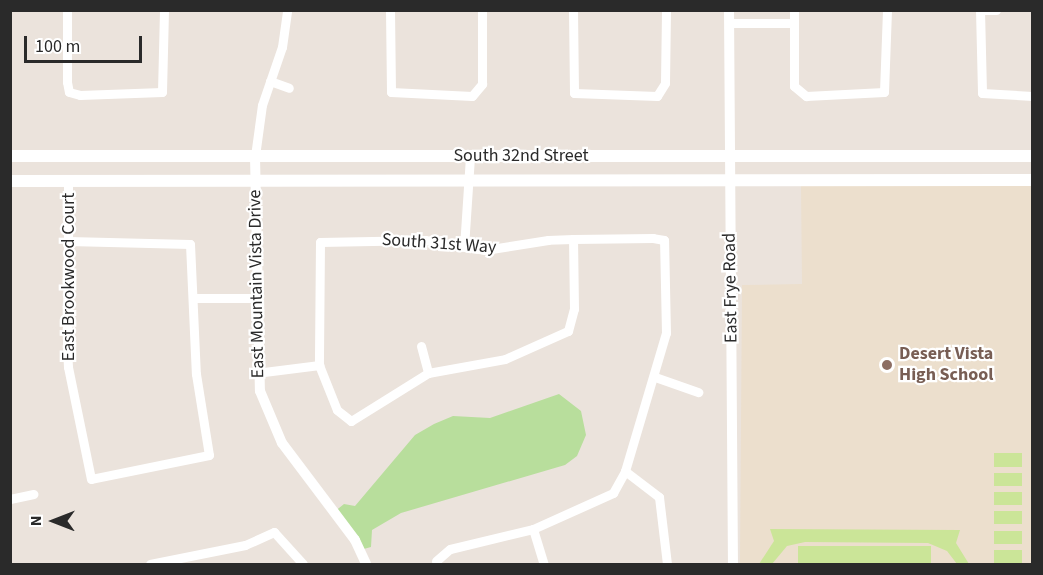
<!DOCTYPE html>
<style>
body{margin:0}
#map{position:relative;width:1043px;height:575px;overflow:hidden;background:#ebe3dc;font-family:"Source Sans 3",sans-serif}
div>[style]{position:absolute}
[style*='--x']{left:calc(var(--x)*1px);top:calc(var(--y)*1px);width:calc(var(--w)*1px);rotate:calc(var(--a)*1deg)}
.education>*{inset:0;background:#ecdfcd}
.green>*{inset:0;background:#b8de9c}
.pitch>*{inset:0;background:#cbe598;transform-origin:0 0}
.minor>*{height:9px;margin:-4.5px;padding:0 4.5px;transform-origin:4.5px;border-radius:4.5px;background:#fff}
.tertiary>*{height:10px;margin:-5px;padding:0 5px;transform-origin:5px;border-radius:5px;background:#fff}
.secondary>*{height:12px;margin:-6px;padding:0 6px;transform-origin:6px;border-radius:6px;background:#fff}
.dots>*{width:16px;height:16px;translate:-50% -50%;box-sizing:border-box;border:3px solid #fff;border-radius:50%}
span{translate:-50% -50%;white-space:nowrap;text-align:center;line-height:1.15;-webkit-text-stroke:4.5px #fff;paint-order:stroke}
.street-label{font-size:18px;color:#2a2a2a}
.education-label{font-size:18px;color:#785e54;font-weight:700}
.left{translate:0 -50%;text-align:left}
.frame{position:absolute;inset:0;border:12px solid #2a2a2a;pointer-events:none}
.north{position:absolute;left:24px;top:491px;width:60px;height:60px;-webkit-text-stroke:4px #fff;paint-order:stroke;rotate:270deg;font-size:16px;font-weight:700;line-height:24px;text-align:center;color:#2a2a2a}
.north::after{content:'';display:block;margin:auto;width:21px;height:27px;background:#2a2a2a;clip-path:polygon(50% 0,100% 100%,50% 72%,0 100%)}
.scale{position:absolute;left:24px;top:36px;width:118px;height:27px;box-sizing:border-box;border:3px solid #2a2a2a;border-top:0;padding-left:8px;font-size:18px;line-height:21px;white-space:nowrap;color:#2a2a2a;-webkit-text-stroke:4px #fff;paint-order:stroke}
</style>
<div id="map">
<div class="education">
<div style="clip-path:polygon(801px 185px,1032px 185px,1032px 564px,740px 564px,742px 285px,802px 284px)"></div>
</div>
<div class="green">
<div style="clip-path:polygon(559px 394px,581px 411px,586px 435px,577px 456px,565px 465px,401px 513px,372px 530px,371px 547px,360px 550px,334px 512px,344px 504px,355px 506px,415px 435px,434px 424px,453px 416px,490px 418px)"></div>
</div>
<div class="pitch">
<div style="left:1022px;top:453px;width:14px;height:28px;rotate:90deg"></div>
<div style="left:994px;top:473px;width:28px;height:13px"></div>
<div style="left:994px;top:492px;width:28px;height:13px"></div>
<div style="left:994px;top:511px;width:28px;height:13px"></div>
<div style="clip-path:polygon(770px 529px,960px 530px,956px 543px,969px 564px,957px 564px,947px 551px,928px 543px,805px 542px,787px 546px,772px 564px,759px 564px,774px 541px)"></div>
<div style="left:994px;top:531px;width:28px;height:13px"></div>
<div style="left:798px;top:546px;width:133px;height:18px"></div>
<div style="left:994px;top:550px;width:28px;height:13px"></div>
</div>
<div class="minor">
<div style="--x:67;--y:10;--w:72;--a:90"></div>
<div style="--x:67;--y:82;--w:10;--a:79"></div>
<div style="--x:69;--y:92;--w:11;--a:15"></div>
<div style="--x:80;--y:95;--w:82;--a:-2.1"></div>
<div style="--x:162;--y:92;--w:82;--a:-88.6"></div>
<div style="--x:390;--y:10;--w:82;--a:89.3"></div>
<div style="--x:391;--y:92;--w:81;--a:2.8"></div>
<div style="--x:472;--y:96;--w:16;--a:-50"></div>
<div style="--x:482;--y:84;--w:74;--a:-90"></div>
<div style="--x:573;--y:10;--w:83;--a:89.3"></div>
<div style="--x:574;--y:93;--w:83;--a:2.1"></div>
<div style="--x:657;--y:96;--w:15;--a:-58"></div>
<div style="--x:665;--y:83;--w:73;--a:-89.2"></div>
<div style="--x:794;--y:10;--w:76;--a:90"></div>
<div style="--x:794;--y:86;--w:16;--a:40"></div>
<div style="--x:806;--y:96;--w:78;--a:-2.9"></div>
<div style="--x:884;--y:92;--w:82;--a:-87.9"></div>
<div style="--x:980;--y:10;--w:83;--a:88.6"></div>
<div style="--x:982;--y:93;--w:50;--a:3.4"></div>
<div style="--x:984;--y:10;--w:12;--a:0"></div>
<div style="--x:729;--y:23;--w:65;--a:0"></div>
<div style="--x:270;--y:81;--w:20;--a:20"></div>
<div style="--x:255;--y:156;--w:51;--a:-82.2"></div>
<div style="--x:262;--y:105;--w:61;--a:-71"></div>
<div style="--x:282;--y:47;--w:37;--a:-82"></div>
<div style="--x:68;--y:241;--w:122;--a:1.4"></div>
<div style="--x:190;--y:244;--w:130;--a:87.4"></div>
<div style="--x:196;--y:374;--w:82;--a:80.9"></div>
<div style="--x:209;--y:455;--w:120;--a:168.5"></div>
<div style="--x:91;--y:479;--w:114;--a:-101.6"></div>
<div style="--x:68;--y:367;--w:22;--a:-93"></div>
<div style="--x:67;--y:345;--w:23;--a:-90"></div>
<div style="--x:67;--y:322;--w:81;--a:-89.3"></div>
<div style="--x:68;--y:241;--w:60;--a:-90"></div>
<div style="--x:464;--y:247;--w:91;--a:-86.2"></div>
<div style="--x:195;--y:298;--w:60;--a:0"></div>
<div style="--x:421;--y:346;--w:28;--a:75"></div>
<div style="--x:256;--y:373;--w:64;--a:-7.2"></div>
<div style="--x:655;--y:377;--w:46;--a:19.2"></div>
<div style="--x:625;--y:471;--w:43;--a:37.4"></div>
<div style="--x:659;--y:497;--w:67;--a:83.2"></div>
<div style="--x:10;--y:499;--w:24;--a:-12"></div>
<div style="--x:533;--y:529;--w:37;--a:73"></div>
<div style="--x:436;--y:561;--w:18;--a:-41"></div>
<div style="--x:450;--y:549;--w:85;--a:-13.5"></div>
<div style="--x:533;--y:529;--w:88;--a:-24.2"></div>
<div style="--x:613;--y:493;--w:25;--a:-61"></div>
<div style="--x:625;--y:471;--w:144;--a:-73.5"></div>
<div style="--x:666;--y:333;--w:93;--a:-91.2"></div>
<div style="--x:664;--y:240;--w:11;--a:-170"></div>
<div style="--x:653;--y:238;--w:80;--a:179.3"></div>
<div style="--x:573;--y:239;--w:25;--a:178"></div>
<div style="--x:548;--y:240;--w:64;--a:171"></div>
<div style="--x:485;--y:250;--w:61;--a:-170.5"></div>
<div style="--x:425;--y:240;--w:105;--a:178.9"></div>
<div style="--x:320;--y:242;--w:123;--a:90.5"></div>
<div style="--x:319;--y:365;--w:48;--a:68.2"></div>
<div style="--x:337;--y:410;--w:18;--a:38"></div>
<div style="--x:351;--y:421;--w:91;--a:-31.9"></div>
<div style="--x:428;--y:373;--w:78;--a:-10.3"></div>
<div style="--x:505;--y:359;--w:69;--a:-24"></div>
<div style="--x:568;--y:331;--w:23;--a:-75"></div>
<div style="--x:574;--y:309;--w:70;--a:-90.8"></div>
<div style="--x:150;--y:564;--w:97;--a:-11.3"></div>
<div style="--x:245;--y:545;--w:32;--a:-24"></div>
<div style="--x:274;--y:532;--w:43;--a:47.8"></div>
</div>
<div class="tertiary">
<div style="--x:729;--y:10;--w:554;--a:89.59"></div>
<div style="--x:255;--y:156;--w:235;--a:88.8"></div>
<div style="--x:260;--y:391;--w:56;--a:67.1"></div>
<div style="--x:282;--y:443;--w:121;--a:53"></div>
<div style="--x:355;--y:540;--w:26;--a:65"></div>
</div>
<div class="secondary">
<div style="--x:10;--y:156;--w:1022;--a:0"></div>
<div style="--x:10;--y:181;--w:1022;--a:-0.06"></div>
</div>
<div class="dots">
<div style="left:887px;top:365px;background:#8d6e63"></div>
</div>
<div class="street-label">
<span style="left:521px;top:156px">South 32nd Street</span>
<span style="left:439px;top:244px;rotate:4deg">South 31st Way</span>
<span style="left:69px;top:277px;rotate:-90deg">East Brookwood Court</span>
<span style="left:257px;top:284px;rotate:-91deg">East Mountain Vista Drive</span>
<span style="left:731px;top:288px;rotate:-91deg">East Frye Road</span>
</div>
<div class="education-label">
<span class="left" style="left:899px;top:365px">Desert Vista<br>High School</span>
</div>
<div class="frame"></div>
<div class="north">N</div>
<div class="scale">100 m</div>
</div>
